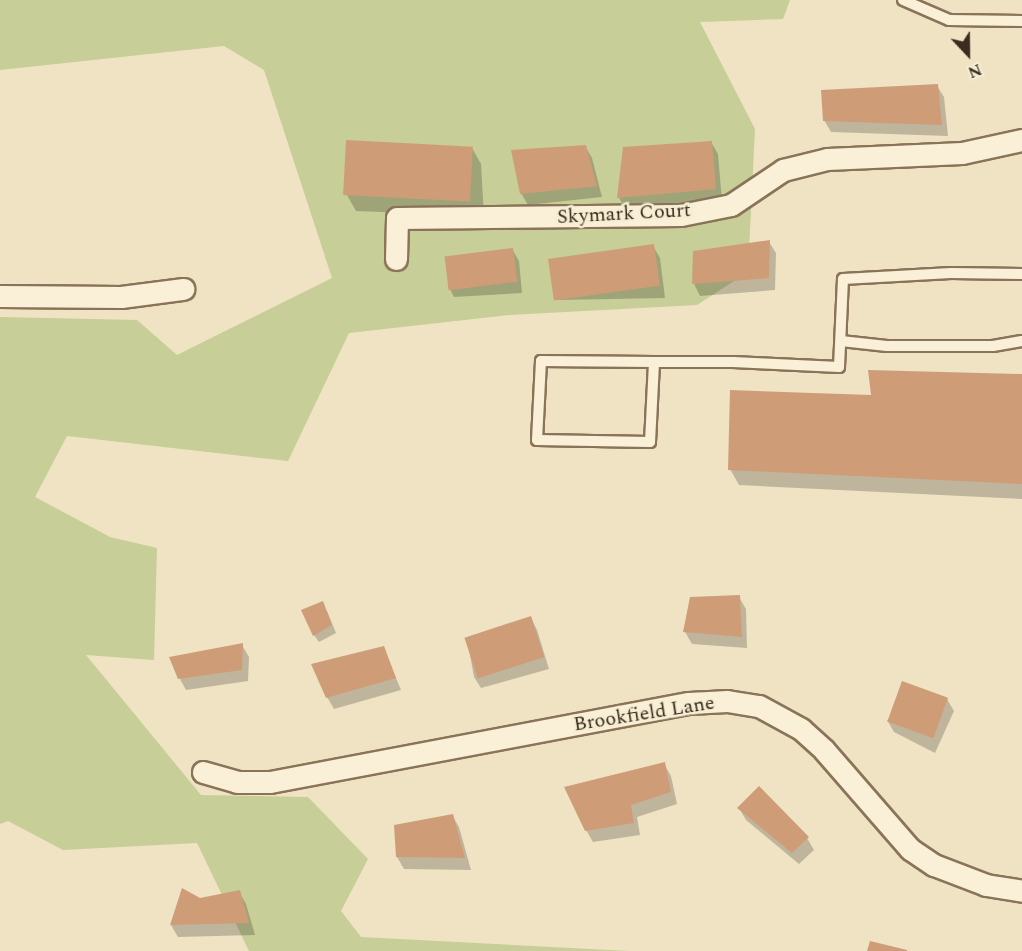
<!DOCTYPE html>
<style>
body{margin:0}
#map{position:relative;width:1022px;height:951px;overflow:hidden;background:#efe3c3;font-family:Spectral,serif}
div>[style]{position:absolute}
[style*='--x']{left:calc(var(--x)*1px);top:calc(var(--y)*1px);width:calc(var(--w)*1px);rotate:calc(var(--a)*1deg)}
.green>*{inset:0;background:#c7ce97}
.shadow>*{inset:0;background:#0003}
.building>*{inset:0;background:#ce9d78;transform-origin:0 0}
.roads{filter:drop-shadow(2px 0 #8a7459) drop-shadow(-2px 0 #8a7459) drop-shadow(0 2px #8a7459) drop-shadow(0 -2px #8a7459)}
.service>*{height:10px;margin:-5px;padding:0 5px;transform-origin:5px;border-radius:5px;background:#faf0d7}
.minor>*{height:21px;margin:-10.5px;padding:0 10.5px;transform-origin:10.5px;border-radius:10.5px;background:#faf0d7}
span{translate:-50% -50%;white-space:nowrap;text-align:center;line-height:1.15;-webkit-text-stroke:5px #f6edd3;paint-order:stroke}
.street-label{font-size:20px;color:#3a2c1e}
.north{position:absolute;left:938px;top:24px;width:60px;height:60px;-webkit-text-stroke:4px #f6edd3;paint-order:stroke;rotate:158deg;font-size:16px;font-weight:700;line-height:24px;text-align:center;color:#3a2c1e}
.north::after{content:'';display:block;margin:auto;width:21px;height:27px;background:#3a2c1e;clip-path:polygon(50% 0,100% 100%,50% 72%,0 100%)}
</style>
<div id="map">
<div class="green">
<div style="clip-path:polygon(0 0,790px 0,783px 19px,700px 22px,755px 129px,748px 272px,697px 305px,509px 315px,349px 333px,288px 461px,67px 436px,35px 497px,110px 537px,157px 548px,154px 660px,86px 655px,201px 795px,308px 797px,368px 859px,341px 911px,361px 937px,629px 951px,249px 951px,197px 843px,63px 850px,8px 821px,0 824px,0 317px,137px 320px,177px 355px,332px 278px,264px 70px,224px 46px,0 70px)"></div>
</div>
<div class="shadow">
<div style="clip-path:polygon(937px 86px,944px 97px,948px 136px,831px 132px,824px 120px)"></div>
<div style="clip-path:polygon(711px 142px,718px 154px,722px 201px,626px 210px,619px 198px,624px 148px)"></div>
<div style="clip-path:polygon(585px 146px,592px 158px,602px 197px,528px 205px,521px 193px)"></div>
<div style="clip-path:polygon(472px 148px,481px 164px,484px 216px,356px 211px,347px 195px)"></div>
<div style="clip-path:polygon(769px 242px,776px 253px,775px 290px,700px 296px,694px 284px)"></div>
<div style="clip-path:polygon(653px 246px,660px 258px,665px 298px,559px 300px,553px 288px)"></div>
<div style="clip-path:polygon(512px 249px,519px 261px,522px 293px,454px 297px,448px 285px)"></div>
<div style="clip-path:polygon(1022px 376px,1022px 499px,739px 485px,730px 469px,873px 397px)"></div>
<div style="clip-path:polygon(739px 597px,746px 609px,747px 648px,692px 644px,685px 632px,691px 598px)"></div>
<div style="clip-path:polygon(327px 611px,336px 633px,319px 642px,314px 635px)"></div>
<div style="clip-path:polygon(531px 618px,537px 630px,549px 669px,481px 688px,474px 677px,467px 639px)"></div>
<div style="clip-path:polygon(242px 645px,249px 657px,248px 681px,186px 690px,180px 679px)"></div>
<div style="clip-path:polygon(383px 647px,401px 690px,334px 709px,327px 697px)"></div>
<div style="clip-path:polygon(947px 699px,954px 711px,935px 753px,894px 732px,887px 720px)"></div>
<div style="clip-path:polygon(664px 764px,671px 776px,677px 804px,637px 817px,640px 835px,593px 842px,586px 830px)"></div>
<div style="clip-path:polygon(739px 808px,807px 838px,814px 850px,799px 864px,746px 820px)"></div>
<div style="clip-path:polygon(452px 815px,459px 827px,471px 870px,404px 869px,397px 857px)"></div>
<div style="clip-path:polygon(183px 891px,200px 899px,239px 892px,246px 904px,255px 935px,178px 937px,171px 925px)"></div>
</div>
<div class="building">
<div style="clip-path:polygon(938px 84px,942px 125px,823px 121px,821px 90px)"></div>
<div style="left:346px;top:140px;width:127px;height:55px;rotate:3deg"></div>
<div style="clip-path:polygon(712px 141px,716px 189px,617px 198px,623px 147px)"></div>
<div style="clip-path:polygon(586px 145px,597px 186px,520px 194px,511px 150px)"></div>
<div style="clip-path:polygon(770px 240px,769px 278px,692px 284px,693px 251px)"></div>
<div style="left:654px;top:244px;width:42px;height:107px;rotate:82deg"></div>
<div style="left:513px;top:248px;width:34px;height:69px;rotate:83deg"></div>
<div style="clip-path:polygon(868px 370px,1022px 374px,1022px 484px,728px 470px,730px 390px,871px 395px)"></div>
<div style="clip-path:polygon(740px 595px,742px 637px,683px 632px,690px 597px)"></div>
<div style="clip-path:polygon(323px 601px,332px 625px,313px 636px,301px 610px)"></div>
<div style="left:531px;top:616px;width:43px;height:70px;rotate:72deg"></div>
<div style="clip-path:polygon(243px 643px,242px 670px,178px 679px,169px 657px)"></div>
<div style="clip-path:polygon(384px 646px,396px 678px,326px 698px,311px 664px)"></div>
<div style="left:902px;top:681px;width:49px;height:43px;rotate:20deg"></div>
<div style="clip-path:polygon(665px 762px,671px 792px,631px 805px,634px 823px,585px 831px,564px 787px)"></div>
<div style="clip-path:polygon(759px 786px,809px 837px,792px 853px,737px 808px)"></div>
<div style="clip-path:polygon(453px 814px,465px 858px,396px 857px,394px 825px)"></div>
<div style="clip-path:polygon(182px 888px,200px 898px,240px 890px,249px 923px,170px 925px)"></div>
<div style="clip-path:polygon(870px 941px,907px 950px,907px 951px,867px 951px)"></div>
</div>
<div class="roads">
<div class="service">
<div style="--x:903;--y:0;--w:50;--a:23.5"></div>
<div style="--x:949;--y:20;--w:73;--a:0.8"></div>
<div style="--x:841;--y:341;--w:46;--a:6.2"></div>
<div style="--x:887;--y:346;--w:106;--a:0"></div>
<div style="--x:993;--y:346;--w:29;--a:-10"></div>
<div style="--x:654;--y:362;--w:113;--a:-179.5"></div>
<div style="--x:541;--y:361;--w:79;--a:92.9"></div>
<div style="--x:537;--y:440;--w:113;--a:1"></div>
<div style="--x:650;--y:442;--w:80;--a:-87.1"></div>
<div style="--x:654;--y:362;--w:79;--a:0"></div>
<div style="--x:733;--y:362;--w:106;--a:2.7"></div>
<div style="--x:839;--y:367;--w:88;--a:-87.4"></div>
<div style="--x:843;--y:279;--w:108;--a:-3.2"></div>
<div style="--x:951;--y:273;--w:71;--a:0.8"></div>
</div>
<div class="minor">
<div style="--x:396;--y:259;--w:41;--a:-88.6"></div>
<div style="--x:397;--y:218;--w:284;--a:-0.6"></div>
<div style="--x:681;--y:215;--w:51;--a:-11.3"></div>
<div style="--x:731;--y:205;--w:63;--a:-33.9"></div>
<div style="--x:783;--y:170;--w:45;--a:-14"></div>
<div style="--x:827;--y:159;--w:135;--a:-2.5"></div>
<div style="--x:962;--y:153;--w:61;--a:-12.2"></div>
<div style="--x:0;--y:296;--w:121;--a:0.5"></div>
<div style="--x:121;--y:297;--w:63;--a:-7.4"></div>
<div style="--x:203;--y:772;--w:35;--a:16"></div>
<div style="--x:237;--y:782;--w:33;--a:0"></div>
<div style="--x:270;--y:782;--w:426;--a:-10.7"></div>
<div style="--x:689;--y:703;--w:38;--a:-3"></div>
<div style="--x:727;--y:701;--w:32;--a:9"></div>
<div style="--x:759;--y:706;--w:48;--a:28.7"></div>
<div style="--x:801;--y:729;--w:31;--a:42"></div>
<div style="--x:824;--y:750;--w:131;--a:49"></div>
<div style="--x:910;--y:849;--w:29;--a:34"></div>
<div style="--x:934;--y:865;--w:56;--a:21"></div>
<div style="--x:986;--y:885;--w:36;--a:9"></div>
</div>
</div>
<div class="street-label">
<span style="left:624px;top:214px;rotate:-3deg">Skymark Court</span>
<span style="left:644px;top:714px;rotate:-9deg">Brookfield Lane</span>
</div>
<div class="north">N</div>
</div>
